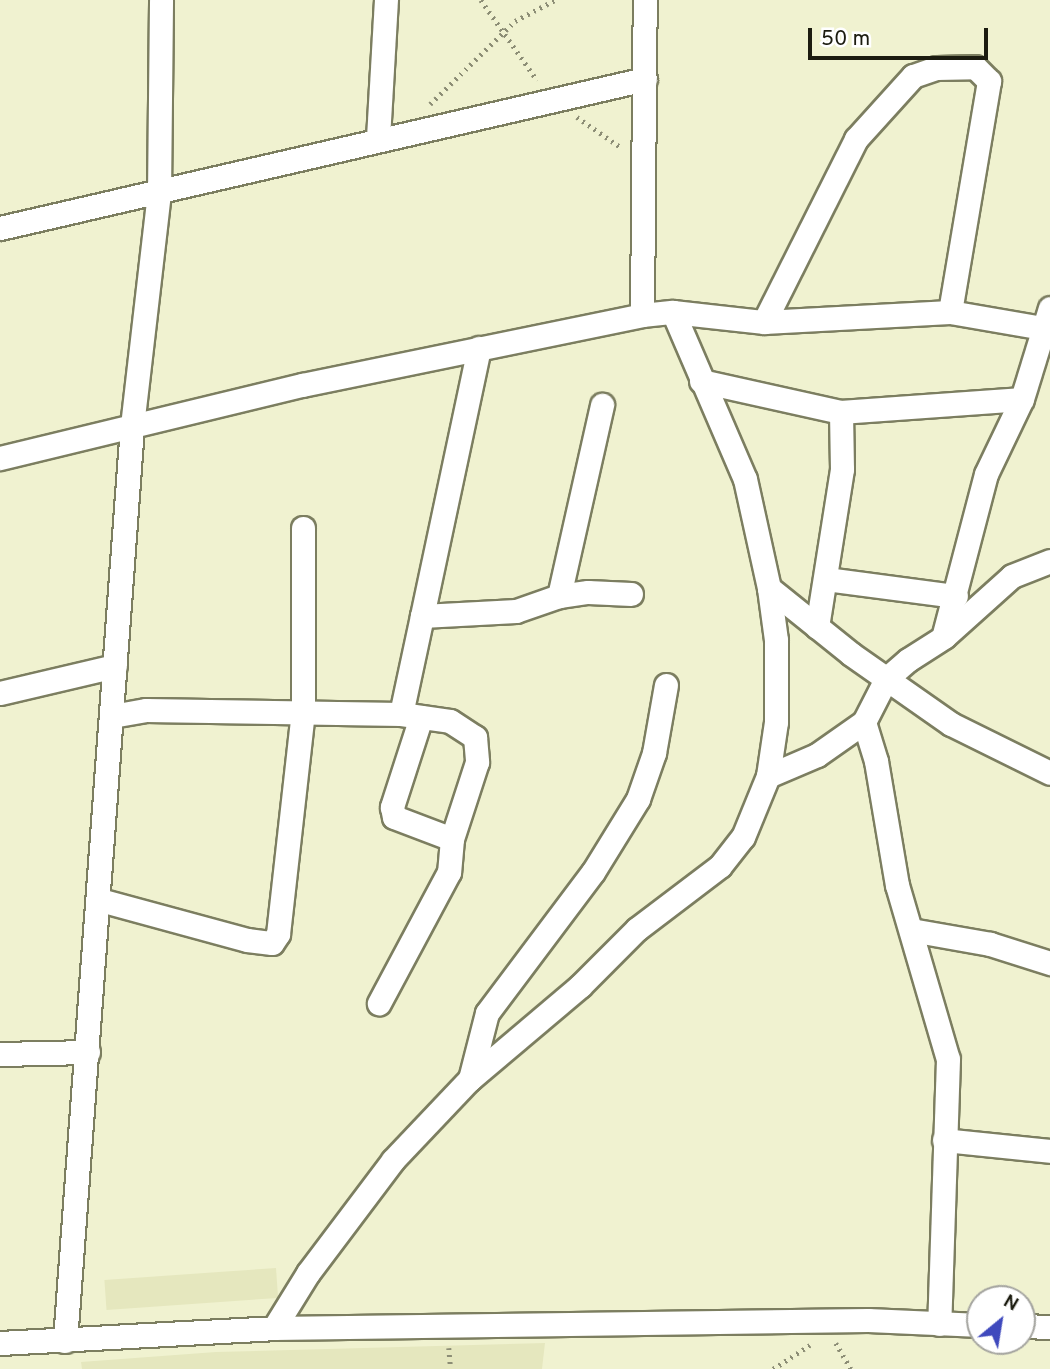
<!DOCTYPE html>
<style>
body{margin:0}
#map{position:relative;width:1050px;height:1369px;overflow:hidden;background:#f0f2d0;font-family:Overpass,sans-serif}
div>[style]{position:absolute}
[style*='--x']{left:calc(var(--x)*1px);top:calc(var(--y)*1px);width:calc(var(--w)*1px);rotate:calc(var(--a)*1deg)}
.built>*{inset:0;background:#e5e7be;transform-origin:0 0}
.path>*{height:4.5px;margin-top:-2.25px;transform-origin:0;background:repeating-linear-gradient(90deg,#8c8d75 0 2px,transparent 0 7px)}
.roads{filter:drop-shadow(2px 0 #7c7e60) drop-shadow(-2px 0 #7c7e60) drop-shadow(0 2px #7c7e60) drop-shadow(0 -2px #7c7e60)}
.minor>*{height:23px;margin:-11.5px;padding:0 11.5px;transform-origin:11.5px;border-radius:11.5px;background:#fff}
span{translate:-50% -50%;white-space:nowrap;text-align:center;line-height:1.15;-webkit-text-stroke:5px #fff;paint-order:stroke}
.north{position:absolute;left:966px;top:1285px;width:70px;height:70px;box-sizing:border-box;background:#fff;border:2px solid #a4a49f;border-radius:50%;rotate:30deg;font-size:19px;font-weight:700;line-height:28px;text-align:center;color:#1c1c10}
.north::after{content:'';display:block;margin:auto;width:24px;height:32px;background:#3f49bd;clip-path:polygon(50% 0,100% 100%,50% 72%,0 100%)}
.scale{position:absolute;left:808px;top:28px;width:180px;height:32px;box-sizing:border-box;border:4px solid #1c1c10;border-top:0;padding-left:9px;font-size:21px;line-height:24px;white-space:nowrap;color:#1c1c10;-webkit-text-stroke:5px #fff;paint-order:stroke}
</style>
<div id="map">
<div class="built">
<div style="left:276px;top:1268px;width:30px;height:172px;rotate:86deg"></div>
<div style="clip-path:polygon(545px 1343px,542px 1369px,82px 1369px,81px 1362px,216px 1352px)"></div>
</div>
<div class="path">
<div style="--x:481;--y:0;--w:98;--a:55"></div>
<div style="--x:430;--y:104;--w:119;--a:-44.3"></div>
<div style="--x:515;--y:21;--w:45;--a:-27.7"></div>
<div style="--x:577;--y:117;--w:55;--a:34.6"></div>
<div style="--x:836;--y:1343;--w:30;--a:60"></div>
<div style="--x:449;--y:1348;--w:21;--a:85"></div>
<div style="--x:773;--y:1369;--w:44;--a:-33"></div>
</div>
<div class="roads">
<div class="minor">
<div style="--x:378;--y:138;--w:138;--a:-86.7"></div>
<div style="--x:0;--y:228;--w:662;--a:-13.01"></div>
<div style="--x:673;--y:312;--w:182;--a:66.7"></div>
<div style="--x:745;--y:479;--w:112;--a:77.6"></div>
<div style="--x:769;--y:588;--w:105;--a:38.8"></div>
<div style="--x:851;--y:654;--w:122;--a:35"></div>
<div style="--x:951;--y:724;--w:110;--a:26.3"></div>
<div style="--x:642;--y:315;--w:315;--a:-89.5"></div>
<div style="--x:764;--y:322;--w:205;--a:-63.3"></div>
<div style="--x:856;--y:139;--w:85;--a:-47.9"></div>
<div style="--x:913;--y:76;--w:24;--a:-19"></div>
<div style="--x:936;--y:68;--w:39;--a:-1"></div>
<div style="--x:975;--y:67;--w:20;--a:45"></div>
<div style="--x:989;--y:81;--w:234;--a:99.6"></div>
<div style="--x:701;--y:381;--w:143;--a:12.5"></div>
<div style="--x:841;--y:412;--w:181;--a:-4.1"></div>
<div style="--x:0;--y:458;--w:311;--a:-13.6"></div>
<div style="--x:302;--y:385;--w:347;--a:-11.6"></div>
<div style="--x:642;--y:315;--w:31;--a:-6"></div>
<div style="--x:673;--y:312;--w:92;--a:6.3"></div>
<div style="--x:764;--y:322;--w:186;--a:-3.1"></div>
<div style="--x:950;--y:312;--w:94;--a:9.8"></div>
<div style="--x:826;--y:579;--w:131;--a:7.5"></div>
<div style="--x:559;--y:596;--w:196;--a:-77.3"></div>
<div style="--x:422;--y:616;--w:274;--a:-78"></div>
<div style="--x:817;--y:627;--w:160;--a:-81"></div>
<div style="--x:842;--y:469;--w:57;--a:-91"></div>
<div style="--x:944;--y:634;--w:165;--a:-75.3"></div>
<div style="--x:986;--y:474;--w:83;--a:-64.4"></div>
<div style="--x:1022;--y:399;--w:95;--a:-72.9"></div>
<div style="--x:0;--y:693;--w:118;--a:-13.2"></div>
<div style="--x:401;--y:714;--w:100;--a:-77.9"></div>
<div style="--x:422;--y:616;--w:94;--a:-3"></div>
<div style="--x:516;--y:611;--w:46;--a:-19.2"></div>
<div style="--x:559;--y:596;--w:29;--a:-8"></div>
<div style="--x:588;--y:592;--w:43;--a:2.7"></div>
<div style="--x:112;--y:716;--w:35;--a:-10"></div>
<div style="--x:146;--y:710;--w:255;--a:0.9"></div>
<div style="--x:401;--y:714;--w:49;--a:8.1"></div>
<div style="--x:450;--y:721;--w:30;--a:33"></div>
<div style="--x:475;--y:737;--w:25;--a:85"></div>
<div style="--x:477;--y:762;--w:81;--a:108"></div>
<div style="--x:452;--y:839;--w:33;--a:95"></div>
<div style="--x:449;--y:872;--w:149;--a:118.1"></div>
<div style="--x:421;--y:717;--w:95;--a:107.9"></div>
<div style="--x:392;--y:807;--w:10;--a:79"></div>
<div style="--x:394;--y:817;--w:62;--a:20.8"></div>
<div style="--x:864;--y:722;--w:41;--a:72.9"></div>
<div style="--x:876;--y:761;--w:126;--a:80.4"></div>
<div style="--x:897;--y:885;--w:181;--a:73.7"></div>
<div style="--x:948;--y:1059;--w:265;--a:91.9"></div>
<div style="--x:768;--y:776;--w:53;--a:-23.2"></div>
<div style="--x:817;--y:755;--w:57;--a:-35.1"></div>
<div style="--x:864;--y:722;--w:48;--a:-62.9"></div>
<div style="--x:886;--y:679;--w:29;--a:-41"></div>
<div style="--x:908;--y:660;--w:43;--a:-32.6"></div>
<div style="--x:944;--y:637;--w:91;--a:-41.9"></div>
<div style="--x:1012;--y:576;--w:41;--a:-21.5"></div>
<div style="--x:100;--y:900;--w:152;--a:15.2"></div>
<div style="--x:247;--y:940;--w:25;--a:7"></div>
<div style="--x:272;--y:943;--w:11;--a:-56"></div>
<div style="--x:278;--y:934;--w:223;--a:-83.6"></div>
<div style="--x:303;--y:712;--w:184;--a:-90"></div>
<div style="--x:911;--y:930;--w:80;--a:10"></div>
<div style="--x:990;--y:944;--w:63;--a:17.6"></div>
<div style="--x:0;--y:1054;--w:88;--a:-1.3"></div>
<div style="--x:470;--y:1079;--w:68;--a:-75.6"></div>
<div style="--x:487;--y:1013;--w:176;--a:-53.1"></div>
<div style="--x:593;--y:872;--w:86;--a:-58.3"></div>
<div style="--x:638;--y:799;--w:49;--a:-70.8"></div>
<div style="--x:654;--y:753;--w:69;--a:-80"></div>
<div style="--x:944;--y:1140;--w:107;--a:5.9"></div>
<div style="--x:1022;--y:1326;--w:28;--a:2"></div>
<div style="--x:274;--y:1328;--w:65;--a:-58.3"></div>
<div style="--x:308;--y:1273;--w:141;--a:-53"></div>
<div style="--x:393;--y:1160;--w:112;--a:-46.5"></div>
<div style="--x:470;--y:1079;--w:144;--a:-40.2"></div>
<div style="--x:580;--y:986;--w:81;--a:-45"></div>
<div style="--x:637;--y:929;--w:104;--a:-37.2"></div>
<div style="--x:720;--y:866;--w:37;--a:-52"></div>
<div style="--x:743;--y:837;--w:66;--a:-67.7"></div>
<div style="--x:768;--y:776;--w:55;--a:-81.6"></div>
<div style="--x:776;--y:722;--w:82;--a:-90"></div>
<div style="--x:776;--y:640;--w:52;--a:-97.7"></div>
<div style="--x:65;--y:1341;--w:917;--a:-85.81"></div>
<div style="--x:132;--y:426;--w:234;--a:-83.4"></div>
<div style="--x:159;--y:194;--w:194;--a:-89.4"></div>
<div style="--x:0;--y:1343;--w:274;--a:-3.1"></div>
<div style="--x:274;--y:1328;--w:594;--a:-0.77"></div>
<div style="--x:868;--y:1320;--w:112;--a:2.6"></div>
</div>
</div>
<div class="north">N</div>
<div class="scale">50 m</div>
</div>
